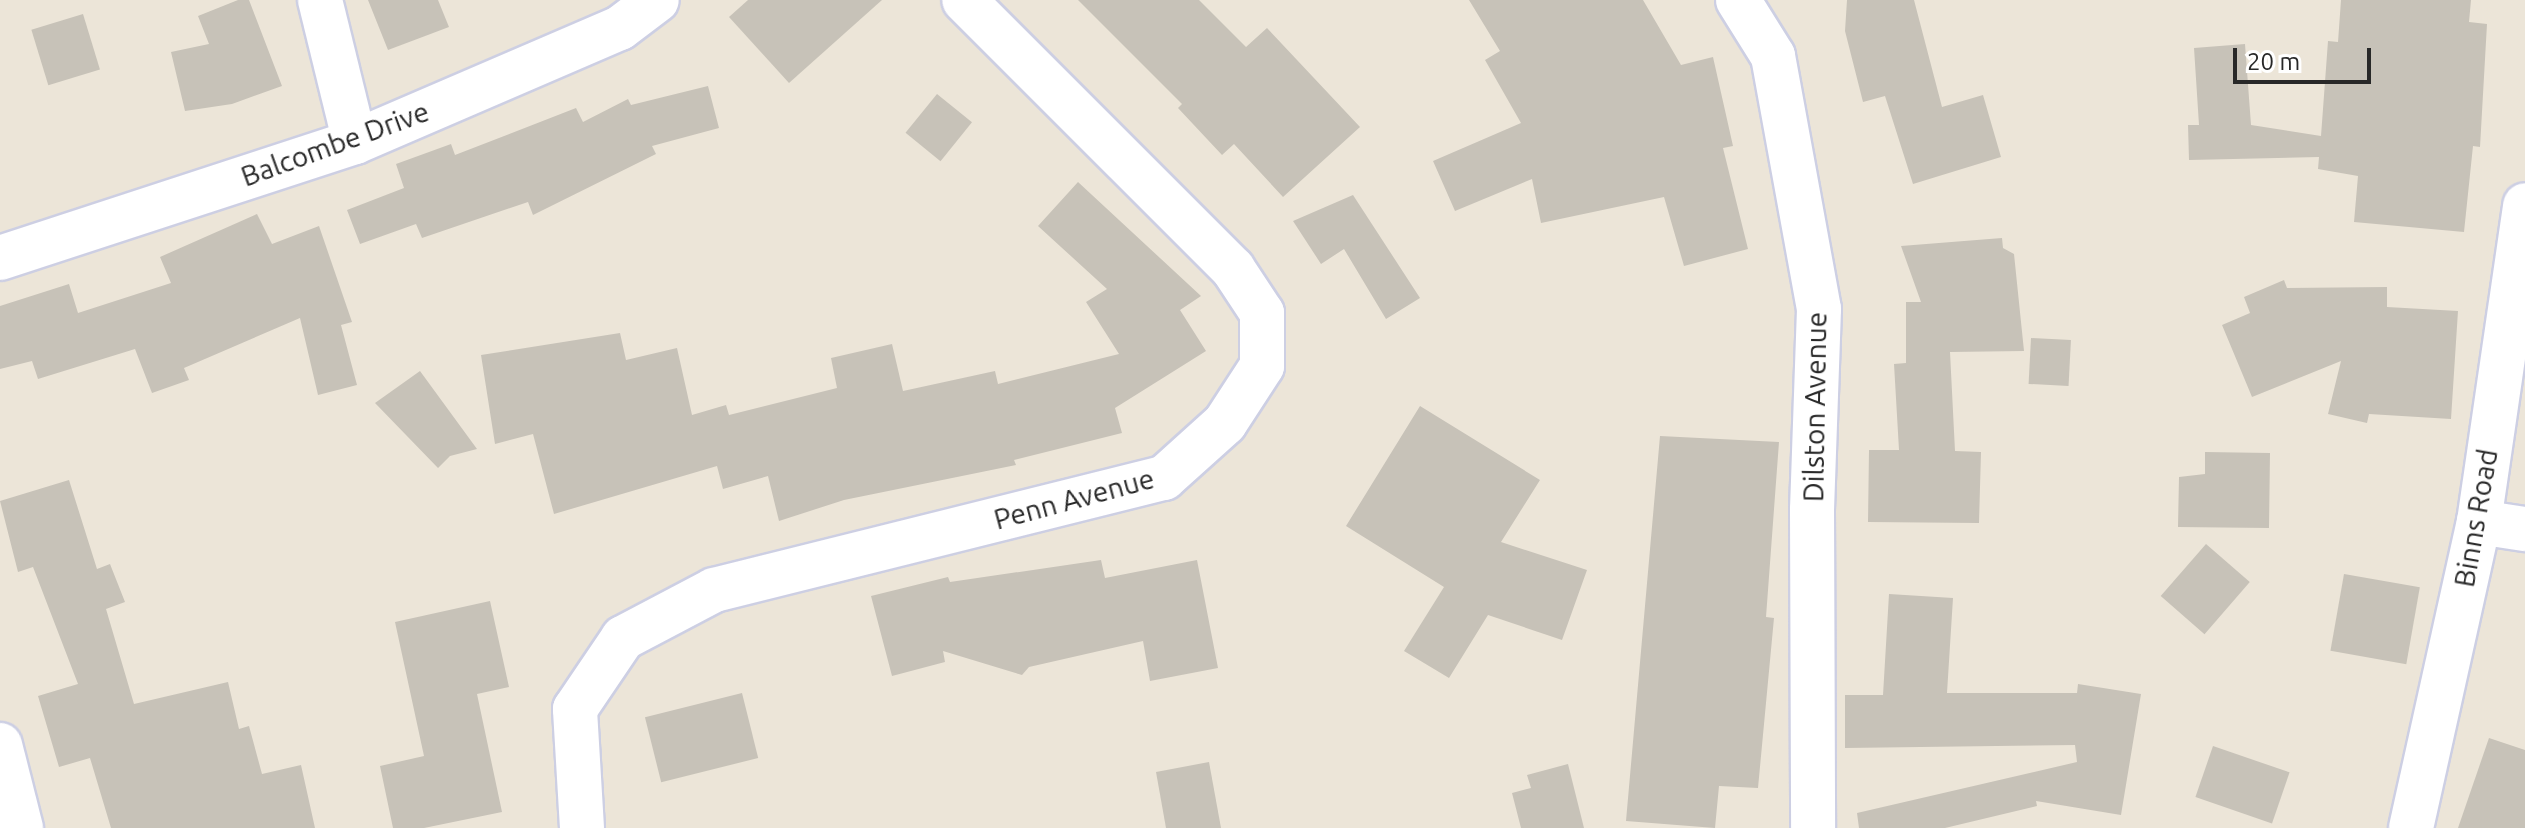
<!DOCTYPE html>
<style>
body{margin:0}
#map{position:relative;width:2525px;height:828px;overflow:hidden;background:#ece5d8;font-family:Ubuntu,sans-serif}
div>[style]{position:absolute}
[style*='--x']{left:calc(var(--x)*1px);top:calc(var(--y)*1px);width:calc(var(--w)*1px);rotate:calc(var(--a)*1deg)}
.building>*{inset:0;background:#c7c2b8;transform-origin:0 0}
.roads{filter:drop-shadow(2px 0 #cdcfe3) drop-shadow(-2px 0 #cdcfe3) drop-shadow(0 2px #cdcfe3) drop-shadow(0 -2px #cdcfe3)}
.minor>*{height:44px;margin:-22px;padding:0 22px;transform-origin:22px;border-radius:22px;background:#fff}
span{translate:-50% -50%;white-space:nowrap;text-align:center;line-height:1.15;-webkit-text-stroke:7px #fff;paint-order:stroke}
.street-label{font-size:28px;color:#282828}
.scale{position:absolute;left:2233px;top:48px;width:138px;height:36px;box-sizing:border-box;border:4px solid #282828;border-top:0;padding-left:10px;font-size:24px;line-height:28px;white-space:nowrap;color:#282828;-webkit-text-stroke:6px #fff;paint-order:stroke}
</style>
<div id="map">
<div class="building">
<div style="clip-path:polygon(238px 0,249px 0,282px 86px,232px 104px,185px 111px,171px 52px,209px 44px,198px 16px)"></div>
<div style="clip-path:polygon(368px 0,438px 0,449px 27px,388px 50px)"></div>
<div style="clip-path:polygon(748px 0,882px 0,789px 83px,729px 17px)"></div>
<div style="clip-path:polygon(1078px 0,1199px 0,1246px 47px,1267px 28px,1360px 127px,1283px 197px,1234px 144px,1222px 155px,1178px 108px,1182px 104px)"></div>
<div style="clip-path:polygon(1469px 0,1643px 0,1681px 65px,1713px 57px,1733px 146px,1723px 148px,1748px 249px,1684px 266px,1664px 197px,1541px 223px,1532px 179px,1455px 211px,1433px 161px,1521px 123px,1485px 60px,1500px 51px)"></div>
<div style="clip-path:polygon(1847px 0,1914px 0,1942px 107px,1983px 95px,2001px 157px,1913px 184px,1885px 96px,1863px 102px,1845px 31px)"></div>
<div style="clip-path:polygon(2341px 0,2471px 0,2469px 22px,2487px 24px,2480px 147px,2473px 146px,2464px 232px,2354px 222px,2358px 176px,2318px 169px,2319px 157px,2189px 160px,2188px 125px,2199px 125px,2194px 48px,2245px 44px,2251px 125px,2321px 136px,2328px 41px,2338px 42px)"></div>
<div style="left:83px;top:14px;width:58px;height:54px;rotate:73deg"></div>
<div style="clip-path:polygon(708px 86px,719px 128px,652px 146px,656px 154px,533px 215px,528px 202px,422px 238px,416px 224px,360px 244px,347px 210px,404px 188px,396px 164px,451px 144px,455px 155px,576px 108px,583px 122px,628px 99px,631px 105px)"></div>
<div style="left:937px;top:94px;width:45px;height:50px;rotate:39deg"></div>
<div style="clip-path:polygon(1078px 182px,1201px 296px,1180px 310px,1206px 351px,1115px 408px,1122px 433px,1014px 460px,1016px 465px,844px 500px,779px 521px,768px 476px,723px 489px,717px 466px,554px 514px,533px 434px,495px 444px,481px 355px,620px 333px,626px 360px,677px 348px,692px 415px,726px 405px,729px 415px,837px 388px,831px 358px,892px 344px,903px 391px,995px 371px,998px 384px,1119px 354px,1086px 302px,1107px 289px,1038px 226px)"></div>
<div style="clip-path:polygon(1353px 195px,1420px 298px,1386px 319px,1344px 249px,1321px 264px,1293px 221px)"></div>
<div style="clip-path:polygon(257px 214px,272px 244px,319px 226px,352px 322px,341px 325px,357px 385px,318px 395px,300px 318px,184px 368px,189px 380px,152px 393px,135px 349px,38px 379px,32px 361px,0 369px,0 306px,69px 284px,78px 313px,171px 283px,160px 257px)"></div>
<div style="clip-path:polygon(2002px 238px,2003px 248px,2014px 254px,2024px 351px,1950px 352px,1955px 451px,1981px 452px,1979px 523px,1868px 522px,1869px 450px,1899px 450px,1894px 364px,1906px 363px,1906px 302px,1921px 302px,1901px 246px)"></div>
<div style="clip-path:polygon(2284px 280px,2287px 288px,2387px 287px,2387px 307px,2458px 311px,2451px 419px,2369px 414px,2367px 423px,2328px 414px,2341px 361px,2252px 397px,2222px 325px,2250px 313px,2244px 297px)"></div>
<div style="left:2031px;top:338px;width:40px;height:46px;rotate:3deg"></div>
<div style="clip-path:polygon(420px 371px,477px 449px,450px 456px,438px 468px,375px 403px)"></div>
<div style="clip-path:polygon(1420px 406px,1540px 480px,1501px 542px,1587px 570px,1562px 640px,1488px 615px,1449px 678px,1404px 651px,1444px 587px,1346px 526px)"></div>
<div style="clip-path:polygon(1660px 436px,1779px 442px,1766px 617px,1774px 618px,1758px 788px,1719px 786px,1715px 828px,1626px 821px)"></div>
<div style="clip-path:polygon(2205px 452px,2270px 453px,2269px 528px,2178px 527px,2179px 477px,2205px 474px)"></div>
<div style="clip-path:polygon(69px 480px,97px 569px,110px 564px,125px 602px,106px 609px,134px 704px,228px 682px,239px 729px,249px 726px,262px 774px,301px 765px,315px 828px,111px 828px,90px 758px,59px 767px,38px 696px,78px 684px,33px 567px,18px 572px,0 501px)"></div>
<div style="left:2206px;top:544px;width:58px;height:69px;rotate:41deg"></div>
<div style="clip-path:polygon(1101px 560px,1105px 578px,1197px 560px,1218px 668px,1150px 681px,1143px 641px,1029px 667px,1022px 675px,943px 651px,945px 662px,892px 676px,871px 596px,948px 577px,950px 582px)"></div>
<div style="left:2344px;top:574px;width:77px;height:78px;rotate:10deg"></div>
<div style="clip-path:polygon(1889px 594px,1953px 598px,1947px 693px,2077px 693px,2078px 684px,2141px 694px,2121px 815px,2036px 801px,2037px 806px,1945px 828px,1859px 828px,1857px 813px,2077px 762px,2075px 745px,1845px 748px,1845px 695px,1883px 695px)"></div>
<div style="clip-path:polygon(490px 601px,509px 687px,477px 694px,502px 812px,424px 828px,393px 828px,380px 766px,424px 756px,395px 622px)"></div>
<div style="left:742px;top:693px;width:67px;height:100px;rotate:76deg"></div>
<div style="clip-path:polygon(2489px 738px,2525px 750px,2525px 828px,2458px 828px)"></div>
<div style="left:2213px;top:746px;width:81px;height:54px;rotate:19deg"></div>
<div style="clip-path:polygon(1209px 762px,1221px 828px,1166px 828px,1156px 772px)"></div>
<div style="clip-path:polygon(1568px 764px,1584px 828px,1521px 828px,1512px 793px,1531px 788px,1527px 775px)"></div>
</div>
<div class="roads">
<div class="minor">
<div style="--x:320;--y:0;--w:146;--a:76.2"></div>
<div style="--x:1738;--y:0;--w:66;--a:58"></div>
<div style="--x:1773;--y:56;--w:257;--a:79.7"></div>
<div style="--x:1819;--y:309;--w:201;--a:92"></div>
<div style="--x:1812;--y:510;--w:318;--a:89.8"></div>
<div style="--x:0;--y:258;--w:373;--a:-18.1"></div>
<div style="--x:355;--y:142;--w:288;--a:-23.3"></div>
<div style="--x:620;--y:28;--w:46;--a:-37.1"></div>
<div style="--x:2479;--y:522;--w:47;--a:8.7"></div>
<div style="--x:0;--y:745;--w:86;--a:75.8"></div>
<div style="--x:582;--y:828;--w:119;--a:-93.4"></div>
<div style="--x:575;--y:709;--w:86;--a:-55.9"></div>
<div style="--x:623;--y:638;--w:103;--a:-27.8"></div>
<div style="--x:714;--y:590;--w:464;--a:-14"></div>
<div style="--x:1164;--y:478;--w:82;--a:-42"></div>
<div style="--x:1225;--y:423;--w:68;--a:-57"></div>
<div style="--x:1262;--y:366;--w:53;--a:-90"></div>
<div style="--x:1262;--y:313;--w:53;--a:-123.4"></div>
<div style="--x:1233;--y:269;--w:380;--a:-135"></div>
<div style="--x:2411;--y:828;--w:313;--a:-77.5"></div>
<div style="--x:2479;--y:522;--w:320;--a:-81.7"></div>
</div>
</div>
<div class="street-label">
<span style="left:335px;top:144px;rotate:-20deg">Balcombe Drive</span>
<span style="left:1815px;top:407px;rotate:-89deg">Dilston Avenue</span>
<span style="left:1074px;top:499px;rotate:-15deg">Penn Avenue</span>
<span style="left:2476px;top:518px;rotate:-80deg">Binns Road</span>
</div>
<div class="scale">20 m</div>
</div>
